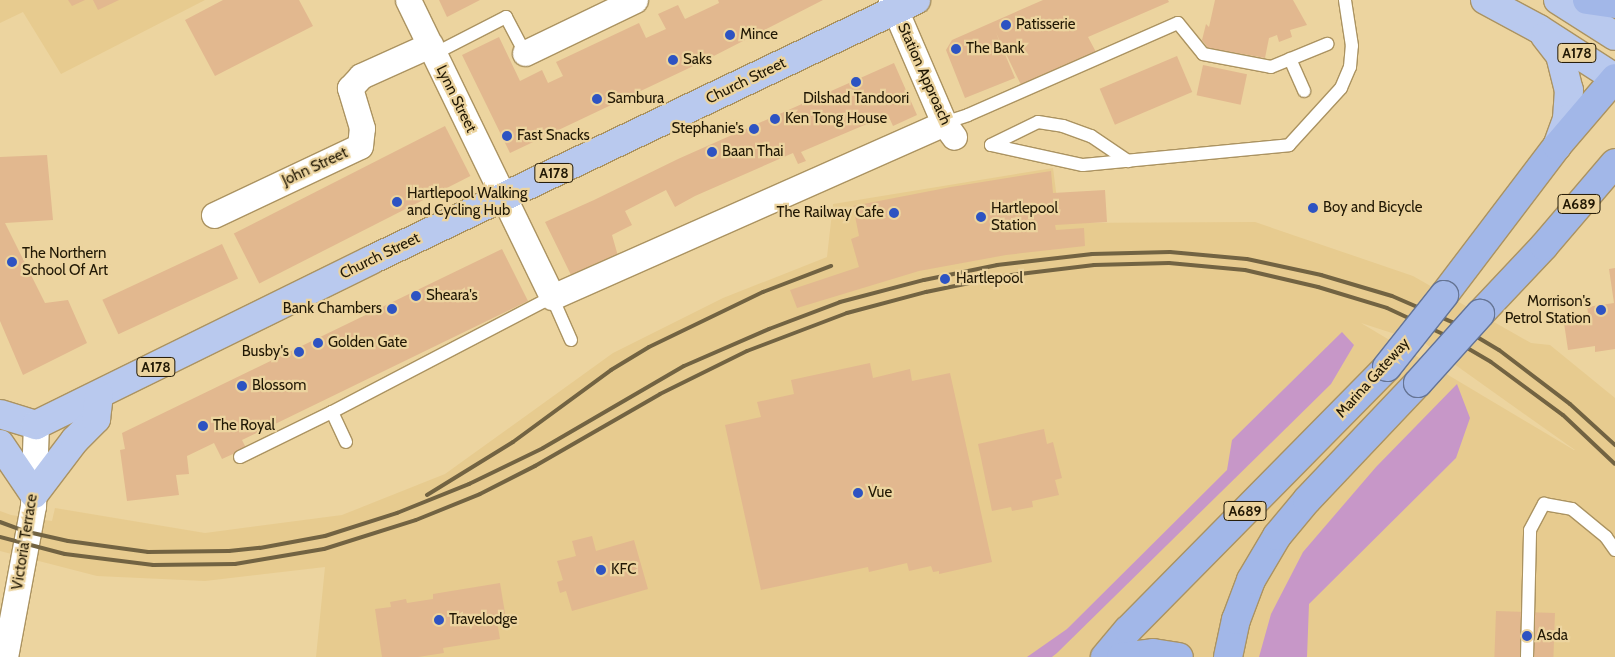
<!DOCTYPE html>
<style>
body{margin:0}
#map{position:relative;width:1615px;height:657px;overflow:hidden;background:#ecd49f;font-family:Cabin,sans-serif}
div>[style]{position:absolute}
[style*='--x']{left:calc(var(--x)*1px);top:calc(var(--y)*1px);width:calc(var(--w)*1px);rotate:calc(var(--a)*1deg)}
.built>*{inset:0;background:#e7cb8f}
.green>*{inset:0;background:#c797c8}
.building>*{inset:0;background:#e2b88f;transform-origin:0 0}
.roads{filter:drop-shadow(1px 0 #ab9361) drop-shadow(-1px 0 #ab9361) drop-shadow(0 1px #ab9361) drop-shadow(0 -1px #ab9361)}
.service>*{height:12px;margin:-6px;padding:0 6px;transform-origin:6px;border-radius:6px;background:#fff}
.minor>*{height:25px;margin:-12.5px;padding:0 12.5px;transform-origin:12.5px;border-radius:12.5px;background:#fff}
.primary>*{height:28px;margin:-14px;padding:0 14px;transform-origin:14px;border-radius:14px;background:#b9c9ee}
.trunk>*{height:28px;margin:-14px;padding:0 14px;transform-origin:14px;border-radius:14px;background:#a2b7e8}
.rail>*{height:4px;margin:-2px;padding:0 2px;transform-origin:2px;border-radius:2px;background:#726342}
.bridges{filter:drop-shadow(1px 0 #657494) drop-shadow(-1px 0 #657494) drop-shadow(0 1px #657494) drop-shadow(0 -1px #657494)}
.trunk-bridge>*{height:28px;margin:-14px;padding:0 14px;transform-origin:14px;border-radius:14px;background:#a2b7e8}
.dots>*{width:14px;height:14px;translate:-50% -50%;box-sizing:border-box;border:2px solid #ecd49f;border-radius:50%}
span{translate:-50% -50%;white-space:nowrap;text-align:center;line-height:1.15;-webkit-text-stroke:4.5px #ecd49f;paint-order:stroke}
.shield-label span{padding:1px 4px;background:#ecd49f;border:1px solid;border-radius:4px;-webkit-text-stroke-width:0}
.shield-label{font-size:14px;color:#211804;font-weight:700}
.poi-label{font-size:15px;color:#211804}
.left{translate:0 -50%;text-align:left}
.right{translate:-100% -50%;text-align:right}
.street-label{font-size:15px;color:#211804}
</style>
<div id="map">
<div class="built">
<div style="clip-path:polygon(0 0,205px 0,61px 74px,23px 12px,0 23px)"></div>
<div style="clip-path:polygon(evenodd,1053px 168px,1060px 223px,1255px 222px,1413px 276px,1531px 343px,1550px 345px,1615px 398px,1615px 657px,316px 657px,325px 567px,205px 581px,97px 576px,0 551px,0 511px,11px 515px,52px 521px,55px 508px,205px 533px,342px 515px,445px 474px,613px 353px,723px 298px,827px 257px,833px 204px,1053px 168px,1361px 323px,1426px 344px,1575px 450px,1574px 450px,1361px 323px)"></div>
</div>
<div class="green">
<div style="clip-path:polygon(1342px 332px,1354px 345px,1331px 384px,1057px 653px,1052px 657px,1027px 657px,1067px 629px,1227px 470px,1232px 440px)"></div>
<div style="clip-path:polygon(1457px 384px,1470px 418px,1456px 458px,1309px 604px,1307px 657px,1259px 657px,1271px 614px,1303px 552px,1376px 467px)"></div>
</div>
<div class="building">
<div style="clip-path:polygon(68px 0,85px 0,72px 6px)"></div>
<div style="clip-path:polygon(93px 0,119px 0,98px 10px)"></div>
<div style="clip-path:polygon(223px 0,299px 0,313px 26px,215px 76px,185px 20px)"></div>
<div style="clip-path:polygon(439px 0,480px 0,447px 17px)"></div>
<div style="clip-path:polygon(718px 0,823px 0,706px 60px,510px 153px,462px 55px,499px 37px,520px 81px,542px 70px,548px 83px,563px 76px,556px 62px,639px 23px,646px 38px,666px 29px,658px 14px,678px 5px,685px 19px,719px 3px)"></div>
<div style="clip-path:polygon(1043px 0,1168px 0,1169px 2px,1088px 37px,1096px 52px,1022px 87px,996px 33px,1015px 78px,965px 98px,946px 50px,952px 40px)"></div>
<div style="clip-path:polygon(1215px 0,1293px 0,1307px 25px,1290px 30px,1292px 37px,1279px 42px,1277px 35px,1269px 38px,1265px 58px,1208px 48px,1202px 40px,1206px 24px,1209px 27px)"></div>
<div style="left:1177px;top:56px;width:39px;height:84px;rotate:67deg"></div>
<div style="clip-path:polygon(894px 63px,917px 115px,893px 126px,888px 115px,801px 152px,806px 161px,798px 164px,793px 153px,695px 196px,675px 207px,666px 190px,625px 211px,632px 225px,612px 235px,618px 256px,572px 277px,545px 222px,594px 200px,678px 159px)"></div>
<div style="left:1203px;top:65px;width:45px;height:31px;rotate:12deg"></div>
<div style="left:445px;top:126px;width:56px;height:237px;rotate:63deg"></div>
<div style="clip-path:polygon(47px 155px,53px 220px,5px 223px,45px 303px,68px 300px,87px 343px,23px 375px,0 321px,0 157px)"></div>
<div style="clip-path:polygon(1051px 171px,1053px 193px,1105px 190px,1107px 222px,1055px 225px,1056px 230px,1084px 228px,1085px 246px,1006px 255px,919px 271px,797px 308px,790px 290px,859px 267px,851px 239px,859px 236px,853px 206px,951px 187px)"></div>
<div style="left:222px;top:244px;width:38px;height:132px;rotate:65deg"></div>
<div style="clip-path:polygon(502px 249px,528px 301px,242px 440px,246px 448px,222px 459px,214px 443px,187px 456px,189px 474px,176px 475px,179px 495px,127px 501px,120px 450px,125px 449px,122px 433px)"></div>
<div style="clip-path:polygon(1615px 268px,1615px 349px,1595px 352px,1595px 346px,1568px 350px,1563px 316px,1588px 313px,1587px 307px,1614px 303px,1609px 269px)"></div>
<div style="clip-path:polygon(870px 363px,873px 378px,910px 369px,912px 381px,950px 373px,992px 562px,939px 574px,939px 571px,933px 572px,931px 566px,909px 571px,907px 563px,869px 572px,868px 567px,761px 590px,725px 425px,761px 417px,757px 402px,794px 394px,791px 380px)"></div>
<div style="clip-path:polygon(1044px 429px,1047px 444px,1053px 442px,1062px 478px,1055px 480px,1059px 495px,1032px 501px,1033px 507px,1012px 511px,1011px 507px,992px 511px,978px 444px)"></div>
<div style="clip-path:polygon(592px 536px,596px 551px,634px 540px,648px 589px,572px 611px,566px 591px,560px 593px,557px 582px,563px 580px,557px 561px,576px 556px,572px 541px)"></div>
<div style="clip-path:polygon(500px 583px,506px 619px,497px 621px,500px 639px,443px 648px,444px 653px,418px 657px,382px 657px,375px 609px,391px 607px,390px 602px,406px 599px,407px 603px,433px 599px,433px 594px)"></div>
<div style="left:1496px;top:611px;width:59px;height:46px;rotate:2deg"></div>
</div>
<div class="roads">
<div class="service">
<div style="--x:434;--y:54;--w:81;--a:-27.2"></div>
<div style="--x:506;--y:17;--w:41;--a:62.2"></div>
<div style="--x:1290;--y:59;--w:35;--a:66"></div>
<div style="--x:944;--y:123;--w:25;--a:-18"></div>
<div style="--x:968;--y:115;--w:229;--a:-23.7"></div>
<div style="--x:1178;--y:23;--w:40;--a:51"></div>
<div style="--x:1203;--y:54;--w:69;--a:10.8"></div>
<div style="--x:1271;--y:67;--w:61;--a:-22.3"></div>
<div style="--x:991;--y:145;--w:94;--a:12.3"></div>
<div style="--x:1083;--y:165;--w:207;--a:-5.5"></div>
<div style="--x:1289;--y:145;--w:77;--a:-47.6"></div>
<div style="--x:1341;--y:88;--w:23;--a:-67"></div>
<div style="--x:1350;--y:67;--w:21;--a:-85"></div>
<div style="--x:1352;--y:46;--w:47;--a:-98.7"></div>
<div style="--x:991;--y:145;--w:52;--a:-26.1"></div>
<div style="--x:1038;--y:122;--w:25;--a:9"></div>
<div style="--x:1063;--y:126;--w:30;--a:20"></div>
<div style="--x:1091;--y:136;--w:45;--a:34"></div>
<div style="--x:332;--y:412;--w:33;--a:65"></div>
<div style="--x:240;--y:457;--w:102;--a:-26.1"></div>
<div style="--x:332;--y:412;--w:248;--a:-27.6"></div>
<div style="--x:552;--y:297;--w:47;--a:66.2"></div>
<div style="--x:1527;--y:657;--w:127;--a:-88.6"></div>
<div style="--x:1530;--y:530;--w:30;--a:-62"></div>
<div style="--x:1544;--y:504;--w:28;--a:10"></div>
<div style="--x:1572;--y:509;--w:44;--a:39.5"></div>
<div style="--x:1606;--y:537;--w:16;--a:55"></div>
</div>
<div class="minor">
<div style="--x:408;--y:0;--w:330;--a:64.1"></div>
<div style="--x:552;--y:297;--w:429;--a:-23.9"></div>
<div style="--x:891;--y:0;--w:134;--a:66.7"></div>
<div style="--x:944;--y:123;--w:17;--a:54"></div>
<div style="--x:525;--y:53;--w:122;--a:-25.7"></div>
<div style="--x:214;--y:215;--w:161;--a:-25.3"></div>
<div style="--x:360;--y:146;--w:18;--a:-84"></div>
<div style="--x:362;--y:128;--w:42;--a:-106.7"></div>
<div style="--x:350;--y:88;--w:16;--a:-47"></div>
<div style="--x:361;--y:76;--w:76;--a:-24.2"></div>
<div style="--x:5;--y:657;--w:154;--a:-79.5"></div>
<div style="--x:33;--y:506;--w:81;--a:-87.9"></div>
</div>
<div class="primary">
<div style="--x:1485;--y:0;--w:61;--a:28.2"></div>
<div style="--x:1539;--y:29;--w:90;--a:32.8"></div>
<div style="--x:1558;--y:0;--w:67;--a:32.3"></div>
<div style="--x:1545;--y:36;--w:24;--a:52"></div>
<div style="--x:1560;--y:55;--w:36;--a:76"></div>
<div style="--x:1569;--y:90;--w:29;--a:94"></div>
<div style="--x:1567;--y:119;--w:29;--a:110"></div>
<div style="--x:0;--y:414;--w:38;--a:17"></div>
<div style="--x:36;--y:425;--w:373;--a:-26.2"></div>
<div style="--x:371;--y:260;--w:604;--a:-25.5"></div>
<div style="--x:0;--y:444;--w:60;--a:55.8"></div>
<div style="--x:34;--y:494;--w:68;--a:-52.8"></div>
<div style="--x:75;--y:440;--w:30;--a:-45"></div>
<div style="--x:96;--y:419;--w:24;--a:-83"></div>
</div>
<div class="trunk">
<div style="--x:1587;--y:0;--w:28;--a:8"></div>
<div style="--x:1444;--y:295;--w:187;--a:-52.8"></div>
<div style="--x:1557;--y:146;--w:89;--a:-49.5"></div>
<div style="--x:1480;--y:314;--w:93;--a:-46.7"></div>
<div style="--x:1544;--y:246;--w:109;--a:-49.5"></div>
<div style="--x:1105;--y:657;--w:35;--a:-50"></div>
<div style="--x:1128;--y:630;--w:369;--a:-45.4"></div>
<div style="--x:1121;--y:657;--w:32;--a:-7"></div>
<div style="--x:1153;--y:653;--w:26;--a:9"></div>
<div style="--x:1228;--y:657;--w:38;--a:-78"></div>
<div style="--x:1236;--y:620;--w:43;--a:-69.4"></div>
<div style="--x:1251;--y:580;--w:51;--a:-59.4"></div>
<div style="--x:1277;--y:536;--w:47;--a:-50.2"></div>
<div style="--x:1307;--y:500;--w:161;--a:-46.5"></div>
</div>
</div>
<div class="rail">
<div style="--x:427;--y:495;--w:101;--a:-31.6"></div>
<div style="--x:513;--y:442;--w:122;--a:-36.3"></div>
<div style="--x:611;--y:370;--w:44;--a:-31.2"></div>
<div style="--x:649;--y:347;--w:127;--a:-25.8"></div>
<div style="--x:763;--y:292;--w:73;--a:-20.9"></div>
<div style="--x:0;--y:522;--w:30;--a:20"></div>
<div style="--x:28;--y:532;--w:41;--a:12.7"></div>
<div style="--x:68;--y:541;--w:81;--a:7.8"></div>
<div style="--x:148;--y:552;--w:81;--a:-0.7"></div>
<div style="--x:229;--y:551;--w:31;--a:-6"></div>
<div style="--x:260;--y:548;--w:66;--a:-10.5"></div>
<div style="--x:325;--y:536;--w:76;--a:-17.7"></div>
<div style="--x:397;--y:513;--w:78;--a:-21.9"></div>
<div style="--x:469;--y:484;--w:82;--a:-25.9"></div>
<div style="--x:543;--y:448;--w:163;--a:-30.2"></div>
<div style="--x:684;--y:366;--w:93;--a:-23.5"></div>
<div style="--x:769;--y:329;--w:76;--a:-20.8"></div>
<div style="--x:840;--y:302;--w:87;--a:-14.7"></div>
<div style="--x:924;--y:280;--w:75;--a:-11.6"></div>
<div style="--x:997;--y:265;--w:96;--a:-6.6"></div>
<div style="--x:1092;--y:254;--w:78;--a:-1.5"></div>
<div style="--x:1170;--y:252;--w:77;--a:5.2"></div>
<div style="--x:1247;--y:259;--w:76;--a:12.2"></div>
<div style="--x:1321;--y:275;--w:74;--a:16.5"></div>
<div style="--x:1392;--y:296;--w:65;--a:23.4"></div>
<div style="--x:1452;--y:322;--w:55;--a:30.8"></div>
<div style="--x:1499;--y:350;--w:89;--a:37.3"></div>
<div style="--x:1570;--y:404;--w:61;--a:42.3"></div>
<div style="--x:0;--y:537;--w:67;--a:14.7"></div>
<div style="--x:65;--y:554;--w:89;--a:7.1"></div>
<div style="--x:153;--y:565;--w:82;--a:-0.7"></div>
<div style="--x:235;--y:564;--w:90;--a:-9.6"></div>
<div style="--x:324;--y:549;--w:96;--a:-17.5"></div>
<div style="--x:416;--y:520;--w:69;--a:-22.1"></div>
<div style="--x:480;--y:494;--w:62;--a:-27"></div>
<div style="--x:535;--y:466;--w:144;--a:-29.9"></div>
<div style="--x:660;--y:394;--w:97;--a:-26.3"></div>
<div style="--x:747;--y:351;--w:107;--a:-20.8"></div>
<div style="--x:847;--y:313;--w:82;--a:-14.9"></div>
<div style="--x:926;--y:292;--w:79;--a:-11.7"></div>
<div style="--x:1003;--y:276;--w:92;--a:-6.9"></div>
<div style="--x:1094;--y:265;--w:75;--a:-1.5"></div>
<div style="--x:1169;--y:263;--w:76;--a:5.3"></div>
<div style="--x:1245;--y:270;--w:75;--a:13.1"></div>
<div style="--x:1318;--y:287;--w:72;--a:16.9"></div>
<div style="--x:1387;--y:308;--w:64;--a:25"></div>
<div style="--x:1445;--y:335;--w:53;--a:30.4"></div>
<div style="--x:1491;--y:362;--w:89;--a:36.4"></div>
<div style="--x:1563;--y:415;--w:71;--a:43.3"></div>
</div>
<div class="bridges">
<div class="trunk-bridge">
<div style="--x:1387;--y:367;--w:92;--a:-51.6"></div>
<div style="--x:1418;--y:383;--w:93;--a:-48.1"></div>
</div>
</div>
<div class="dots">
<div style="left:1006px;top:25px;background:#2d53c2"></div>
<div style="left:730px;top:35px;background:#2d53c2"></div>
<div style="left:956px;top:49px;background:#2d53c2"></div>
<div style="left:673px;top:60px;background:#2d53c2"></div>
<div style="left:856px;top:82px;background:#2d53c2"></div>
<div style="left:597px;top:99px;background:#2d53c2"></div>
<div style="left:775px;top:119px;background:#2d53c2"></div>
<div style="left:754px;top:129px;background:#2d53c2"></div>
<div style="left:507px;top:136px;background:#2d53c2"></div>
<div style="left:712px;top:152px;background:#2d53c2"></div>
<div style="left:397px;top:202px;background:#2d53c2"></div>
<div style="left:1313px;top:208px;background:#2d53c2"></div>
<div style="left:894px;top:213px;background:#2d53c2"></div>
<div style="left:981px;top:217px;background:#2d53c2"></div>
<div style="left:12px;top:262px;background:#2d53c2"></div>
<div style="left:945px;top:279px;background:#2d53c2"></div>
<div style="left:416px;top:296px;background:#2d53c2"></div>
<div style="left:392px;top:309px;background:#2d53c2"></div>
<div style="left:1601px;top:310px;background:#2d53c2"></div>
<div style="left:318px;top:343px;background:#2d53c2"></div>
<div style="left:299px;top:352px;background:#2d53c2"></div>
<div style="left:242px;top:386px;background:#2d53c2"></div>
<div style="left:203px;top:426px;background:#2d53c2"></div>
<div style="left:858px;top:493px;background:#2d53c2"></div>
<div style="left:601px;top:570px;background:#2d53c2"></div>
<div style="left:439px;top:620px;background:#2d53c2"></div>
<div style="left:1527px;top:636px;background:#2d53c2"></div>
</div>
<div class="shield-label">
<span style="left:1577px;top:53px">A178</span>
<span style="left:554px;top:173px">A178</span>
<span style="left:1579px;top:204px">A689</span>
<span style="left:156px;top:367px">A178</span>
<span style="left:1245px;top:511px">A689</span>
</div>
<div class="poi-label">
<span class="left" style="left:1016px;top:25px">Patisserie</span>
<span class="left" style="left:740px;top:35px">Mince</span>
<span class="left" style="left:966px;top:49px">The Bank</span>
<span class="left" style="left:683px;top:60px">Saks</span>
<span class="left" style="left:607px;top:99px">Sambura</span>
<span style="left:856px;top:99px">Dilshad Tandoori</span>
<span class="left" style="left:785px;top:119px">Ken Tong House</span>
<span class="right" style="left:744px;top:129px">Stephanie's</span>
<span class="left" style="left:517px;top:136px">Fast Snacks</span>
<span class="left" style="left:722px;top:152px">Baan Thai</span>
<span class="left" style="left:407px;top:202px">Hartlepool Walking<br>and Cycling Hub</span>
<span class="left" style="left:991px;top:217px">Hartlepool<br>Station</span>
<span class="left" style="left:1323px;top:208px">Boy and Bicycle</span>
<span class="right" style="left:884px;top:213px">The Railway Cafe</span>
<span class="left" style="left:22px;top:262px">The Northern<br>School Of Art</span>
<span class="left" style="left:956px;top:279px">Hartlepool</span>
<span class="left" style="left:426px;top:296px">Sheara's</span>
<span class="right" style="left:1591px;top:310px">Morrison's<br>Petrol Station</span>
<span class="right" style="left:382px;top:309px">Bank Chambers</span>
<span class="left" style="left:328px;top:343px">Golden Gate</span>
<span class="right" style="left:289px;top:352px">Busby's</span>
<span class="left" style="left:252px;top:386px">Blossom</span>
<span class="left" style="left:213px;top:426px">The Royal</span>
<span class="left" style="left:868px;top:493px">Vue</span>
<span class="left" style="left:611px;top:570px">KFC</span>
<span class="left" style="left:449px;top:620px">Travelodge</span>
<span class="left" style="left:1537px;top:636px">Asda</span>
</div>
<div class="street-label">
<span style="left:924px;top:74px;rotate:66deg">Station Approach</span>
<span style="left:746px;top:81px;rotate:-26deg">Church Street</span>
<span style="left:456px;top:99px;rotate:64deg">Lynn Street</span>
<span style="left:315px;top:167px;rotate:-25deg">John Street</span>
<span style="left:380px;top:256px;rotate:-26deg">Church Street</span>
<span style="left:1373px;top:378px;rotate:-48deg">Marina Gateway</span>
<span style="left:25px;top:542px;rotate:-81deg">Victoria Terrace</span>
</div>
</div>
